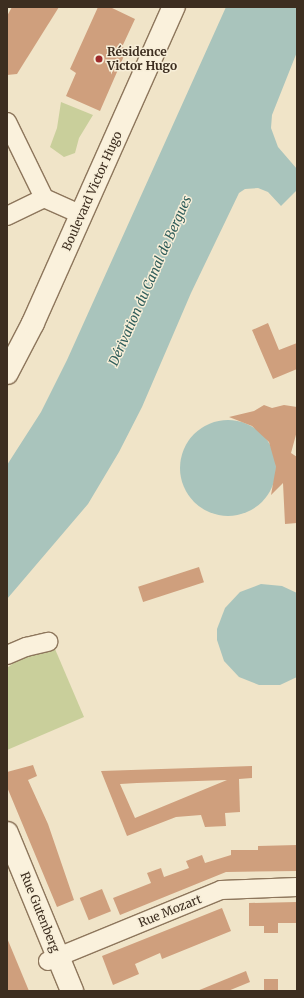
<!DOCTYPE html>
<meta charset="utf-8">
<style>
body{margin:0}
#map{position:relative;width:304px;height:998px;overflow:hidden;background:#f0e4c8;font-family:Merriweather,serif}
div>[style]{position:absolute}
[style*='--x']{left:calc(var(--x)*1px);top:calc(var(--y)*1px);width:calc(var(--w)*1px);rotate:calc(var(--a)*1deg)}
.green>*{inset:0;background:#c9cf9b}
.water>*{inset:0;background:#a9c4bc}
.round{border-radius:50%}
.building>*{inset:0;background:#cf9f7d;transform-origin:0 0}
.roads{filter:drop-shadow(1px 0 #8d765c) drop-shadow(-1px 0 #8d765c) drop-shadow(0 1px #8d765c) drop-shadow(0 -1px #8d765c)}
.street>*{height:18px;margin:-9px;padding:0 9px;transform-origin:9px;border-radius:9px;background:#faf1dc}
.secondary>*{height:22px;margin:-11px;padding:0 11px;transform-origin:11px;border-radius:11px;background:#faf1dc}
.dots>*{width:11px;height:11px;translate:-50% -50%;box-sizing:border-box;border:2px solid #f7eed8;border-radius:50%}
span{translate:-50% -50%;white-space:nowrap;text-align:center;line-height:1.15;-webkit-text-stroke:3px #f7eed8;paint-order:stroke}
.poi-label{font-size:12px;color:#3d2e20;font-weight:700}
.left{translate:0 -50%;text-align:left}
.street-label{font-size:12px;color:#3d2e20}
.water-label{font-size:13px;color:#2f5d5a;font-style:italic}
.frame{position:absolute;inset:0;border:8px solid #3d2e20;pointer-events:none}
</style>
<div id="map">
<div class="green">
<div style="clip-path:polygon(61px 102px,93px 115px,79px 138px,75px 153px,64px 157px,50px 147px,57px 128px)"></div>
<div style="clip-path:polygon(55px 649px,84px 717px,7px 750px,7px 668px,23px 656px)"></div>
</div>
<div class="water">
<div style="clip-path:polygon(226px 7px,297px 7px,297px 52px,272px 115px,271px 128px,278px 147px,297px 169px,297px 190px,281px 206px,268px 192px,258px 188px,245px 189px,239px 193px,191px 293px,142px 407px,119px 452px,88px 504px,7px 599px,7px 465px,41px 412px,67px 360px)"></div>
<div class="round" style="left:180px;top:420px;width:96px;height:96px"></div>
<div style="clip-path:polygon(261px 584px,282px 586px,297px 593px,297px 677px,280px 685px,259px 685px,239px 677px,224px 661px,217px 640px,217px 629px,225px 608px,240px 592px)"></div>
</div>
<div class="building">
<div style="clip-path:polygon(12px 7px,59px 7px,17px 74px,7px 75px,7px 16px)"></div>
<div style="clip-path:polygon(98px 7px,110px 7px,135px 19px,122px 47px,127px 49px,100px 111px,66px 96px,76px 73px,70px 69px)"></div>
<div style="clip-path:polygon(268px 323px,279px 350px,297px 343px,297px 369px,273px 379px,252px 330px)"></div>
<div style="clip-path:polygon(264px 405px,272px 408px,284px 405px,297px 407px,297px 431px,291px 453px,297px 457px,297px 523px,285px 524px,283px 483px,271px 495px,276px 467px,269px 442px,252px 426px,229px 417px,254px 411px)"></div>
<div style="left:199px;top:567px;width:16px;height:64px;rotate:72deg"></div>
<div style="clip-path:polygon(33px 765px,37px 776px,28px 780px,48px 824px,74px 900px,57px 907px,7px 787px,7px 772px)"></div>
<div style="clip-path:polygon(evenodd,252px 766px,252px 778px,239px 779px,240px 812px,225px 813px,226px 826px,205px 827px,201px 815px,176px 817px,127px 836px,101px 771px,252px 766px,227px 780px,135px 818px,120px 784px,137px 783px,227px 780px)"></div>
<div style="clip-path:polygon(297px 845px,297px 871px,226px 872px,120px 915px,113px 898px,151px 883px,147px 873px,161px 868px,164px 877px,189px 868px,186px 861px,202px 855px,205px 863px,231px 855px,231px 850px,258px 850px,258px 846px)"></div>
<div style="left:102px;top:889px;width:24px;height:24px;rotate:68deg"></div>
<div style="clip-path:polygon(297px 902px,297px 923px,278px 923px,278px 933px,264px 933px,264px 926px,249px 926px,249px 903px)"></div>
<div style="clip-path:polygon(222px 908px,231px 931px,162px 959px,160px 953px,135px 964px,139px 974px,113px 985px,102px 956px)"></div>
<div style="clip-path:polygon(7px 938px,29px 991px,7px 991px)"></div>
<div style="clip-path:polygon(246px 971px,250px 982px,228px 991px,197px 991px)"></div>
<div style="left:264px;top:979px;width:14px;height:12px"></div>
</div>
<div class="roads">
<div class="street">
<div style="--x:7;--y:122;--w:85;--a:64"></div>
<div style="--x:44;--y:198;--w:42;--a:24.1"></div>
<div style="--x:7;--y:216;--w:41;--a:-25.9"></div>
<div style="--x:7;--y:655;--w:21;--a:-23"></div>
<div style="--x:26;--y:647;--w:23;--a:-13"></div>
<div style="--x:48;--y:961;--w:187;--a:-22.3"></div>
<div style="--x:221;--y:890;--w:76;--a:-2.3"></div>
</div>
<div class="secondary">
<div style="--x:7;--y:373;--w:56;--a:-62.5"></div>
<div style="--x:33;--y:323;--w:346;--a:-66"></div>
<div style="--x:7;--y:833;--w:171;--a:67.6"></div>
</div>
</div>
<div class="dots">
<div style="left:99px;top:59px;background:#9e2a2b"></div>
</div>
<div class="poi-label">
<span class="left" style="left:107px;top:59px">Résidence<br>Victor Hugo</span>
</div>
<div class="street-label">
<span style="left:92px;top:191px;rotate:-66deg">Boulevard Victor Hugo</span>
<span style="left:170px;top:911px;rotate:-22deg">Rue Mozart</span>
<span style="left:40px;top:912px;rotate:68deg">Rue Gutenberg</span>
</div>
<div class="water-label">
<span style="left:151px;top:281px;rotate:-66deg">Dérivation du Canal de Bergues</span>
</div>
<div class="frame"></div>
</div>
